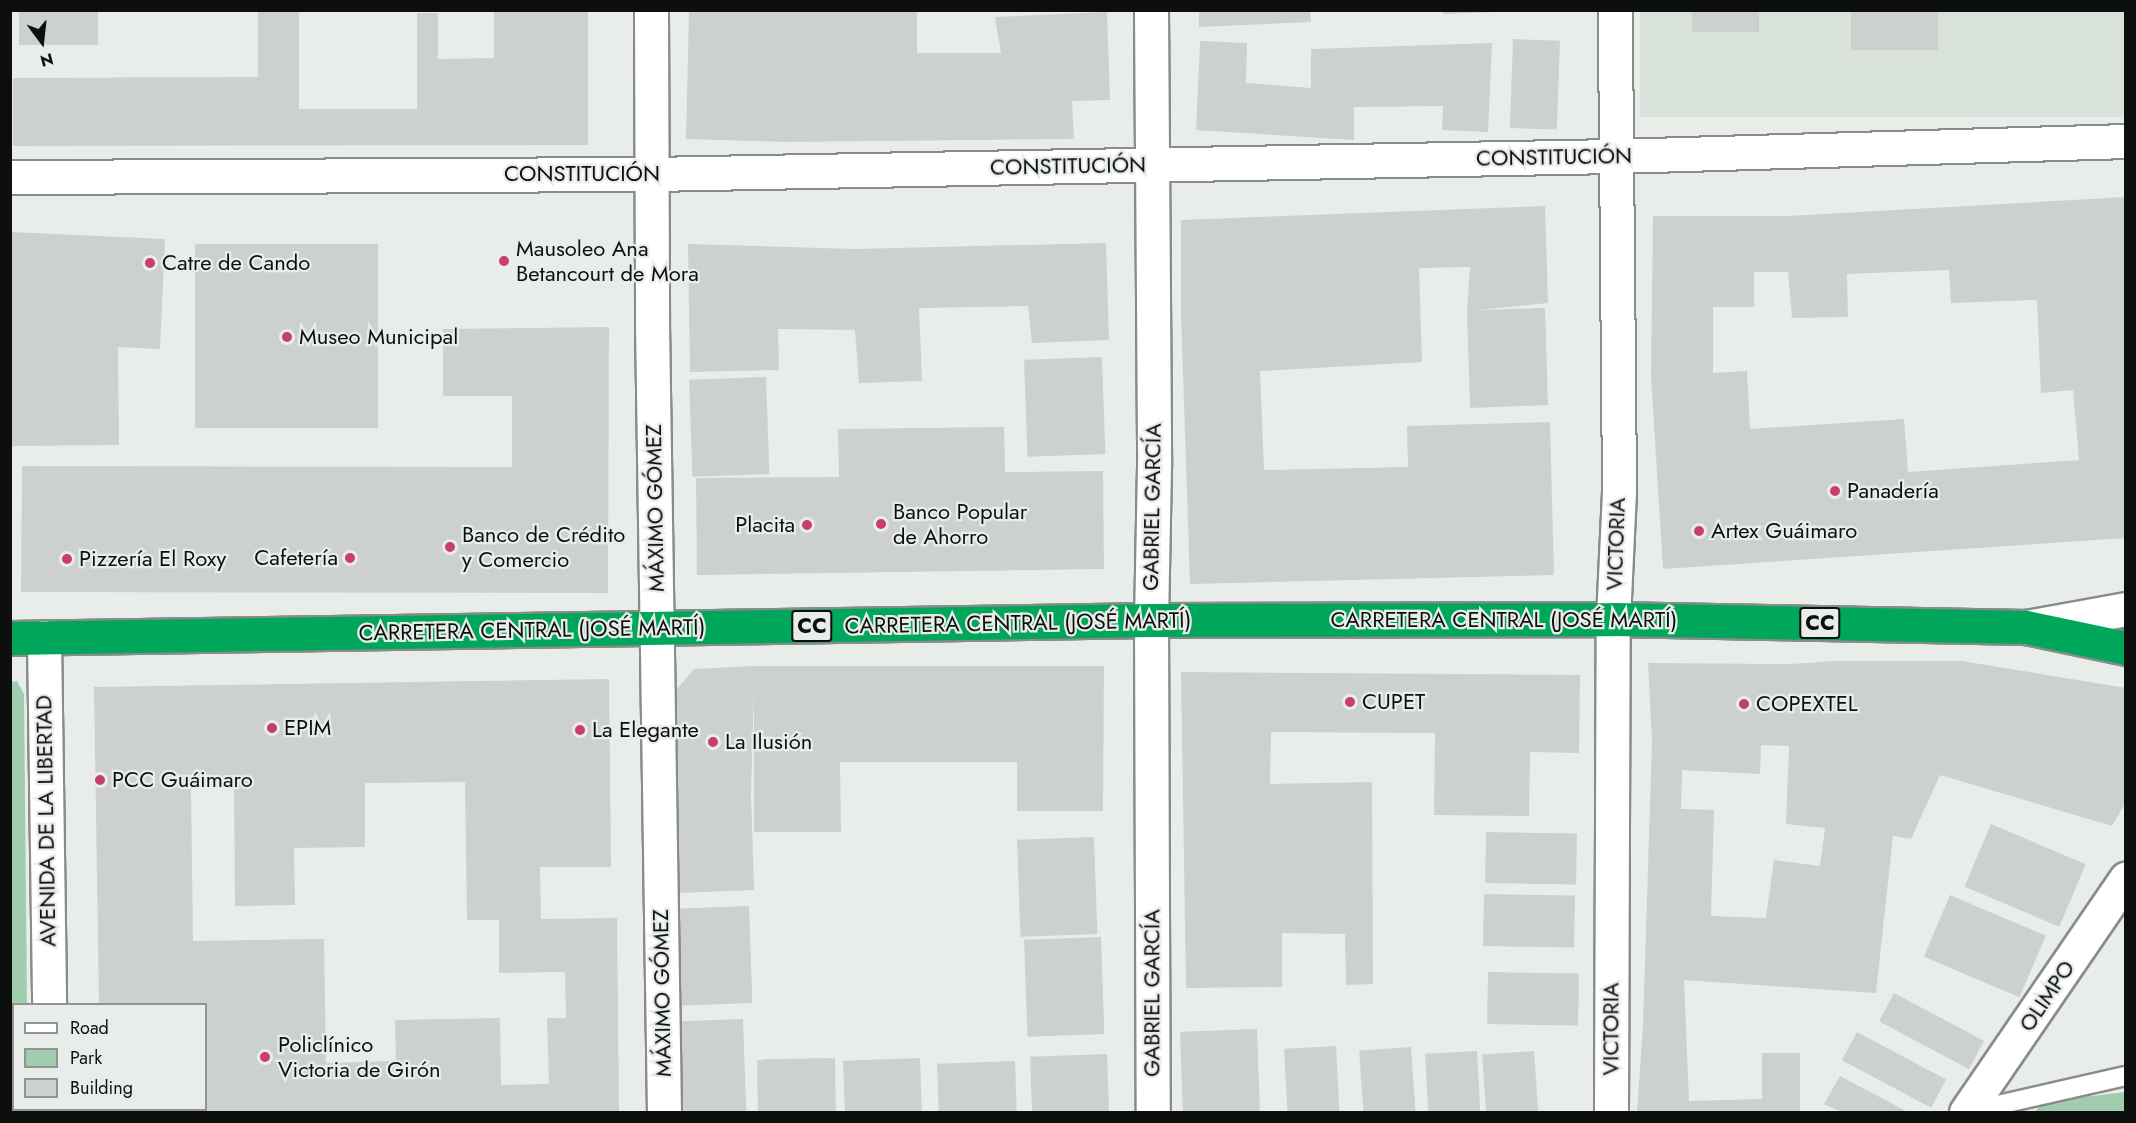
<!DOCTYPE html>
<meta charset="utf-8">
<style>
body{margin:0}
#map{position:relative;width:2136px;height:1123px;overflow:hidden;background:#e9edea;font-family:Jost,sans-serif}
div>[style]{position:absolute}
[style*='--x']{left:calc(var(--x)*1px);top:calc(var(--y)*1px);width:calc(var(--w)*1px);rotate:calc(var(--a)*1deg)}
.built>*{inset:0;background:#d8e2da;transform-origin:0 0}
.green>*{inset:0;background:#a1ccad}
.building>*{inset:0;background:#cdd1ce;transform-origin:0 0}
.roads{filter:drop-shadow(2px 0 #898c8a) drop-shadow(-2px 0 #898c8a) drop-shadow(0 2px #898c8a) drop-shadow(0 -2px #898c8a)}
.lane>*{height:18px;margin:-9px;padding:0 9px;transform-origin:9px;border-radius:9px;background:#fff}
.street>*{height:33px;margin:-16.5px;padding:0 16.5px;transform-origin:16.5px;border-radius:16.5px;background:#fff}
.secondary>*{height:33px;margin:-16.5px;padding:0 16.5px;transform-origin:16.5px;border-radius:16.5px;background:#fff}
.highway>*{height:33px;margin:-16.5px;padding:0 16.5px;transform-origin:16.5px;border-radius:16.5px;background:#00a75a}
.dots>*{width:16px;height:16px;translate:-50% -50%;box-sizing:border-box;border:3px solid #e9edea;border-radius:50%}
span{translate:-50% -50%;white-space:nowrap;text-align:center;line-height:1.15;-webkit-text-stroke:4.5px #e9edea;paint-order:stroke}
.shield-label span{padding:2px 4px;background:#e9edea;border:2px solid;border-radius:4px;-webkit-text-stroke-width:0}
.shield-label{font-size:21px;color:#0d0f0e;font-weight:700}
.street-label{font-size:22px;color:#0d0f0e}
.poi-label{font-size:22px;color:#0d0f0e}
.left{translate:0 -50%;text-align:left}
.right{translate:-100% -50%;text-align:right}
.frame{position:absolute;inset:0;border:12px solid #0d0f0e;pointer-events:none}
.legend{position:absolute;left:12px;top:1003px;width:195px;height:108px;box-sizing:border-box;background:#e9edea;border:2px solid #919492;margin:0;padding:8px 10px;list-style:none;font-size:18px;color:#0d0f0e}
.legend li{display:flex;align-items:center;gap:12px;height:30px}
.legend b{width:30px;border:2px solid #919492}
.north{position:absolute;left:12px;top:12px;width:60px;height:60px;-webkit-text-stroke:4px #e9edea;paint-order:stroke;rotate:165deg;font-size:16px;font-weight:700;line-height:24px;text-align:center;color:#0d0f0e}
.north::after{content:'';display:block;margin:auto;width:21px;height:27px;background:#0d0f0e;clip-path:polygon(50% 0,100% 100%,50% 72%,0 100%)}
</style>
<div id="map">
<div class="built">
<div style="left:1640px;top:11px;width:485px;height:106px"></div>
</div>
<div class="green">
<div style="clip-path:polygon(17px 681px,24px 694px,27px 1004px,14px 1004px,14px 1110px,28px 1110px,28px 1112px,10px 1112px,10px 682px)"></div>
<div style="clip-path:polygon(2125px 1092px,2125px 1112px,2035px 1112px,2042px 1102px)"></div>
</div>
<div class="building">
<div style="left:19px;top:10px;width:79px;height:35px"></div>
<div style="clip-path:polygon(258px 10px,299px 10px,299px 109px,417px 109px,417px 13px,438px 13px,438px 59px,494px 58px,494px 10px,588px 10px,588px 145px,13px 146px,13px 78px,258px 77px)"></div>
<div style="clip-path:polygon(689px 10px,917px 10px,917px 53px,1001px 53px,995px 17px,1107px 12px,1110px 100px,1072px 101px,1074px 139px,785px 142px,686px 139px)"></div>
<div style="clip-path:polygon(1199px 10px,1310px 10px,1311px 22px,1199px 27px)"></div>
<div style="clip-path:polygon(1443px 10px,1495px 10px,1495px 12px,1443px 14px)"></div>
<div style="left:1692px;top:10px;width:67px;height:22px"></div>
<div style="left:1851px;top:10px;width:87px;height:40px"></div>
<div style="left:1513px;top:39px;width:47px;height:89px;rotate:2deg"></div>
<div style="clip-path:polygon(1200px 41px,1247px 43px,1246px 83px,1311px 88px,1311px 49px,1492px 43px,1488px 132px,1442px 130px,1443px 106px,1354px 107px,1354px 140px,1196px 130px)"></div>
<div style="clip-path:polygon(evenodd,2126px 197px,2126px 538px,1663px 569px,1651px 377px,1653px 216px,1788px 216px,2126px 197px,1949px 270px,1951px 303px,2037px 300px,2041px 393px,2073px 390px,2079px 460px,1908px 472px,1904px 419px,1750px 429px,1747px 371px,1713px 373px,1713px 307px,1754px 307px,1754px 272px,1788px 272px,1792px 318px,1848px 317px,1847px 274px,1949px 270px)"></div>
<div style="clip-path:polygon(1545px 206px,1548px 303px,1478px 310px,1545px 308px,1548px 405px,1470px 408px,1467px 311px,1470px 267px,1419px 268px,1422px 362px,1260px 371px,1264px 470px,1408px 467px,1407px 426px,1550px 422px,1554px 575px,1190px 584px,1181px 314px,1181px 220px)"></div>
<div style="clip-path:polygon(10px 232px,165px 239px,160px 349px,118px 347px,119px 445px,10px 446px)"></div>
<div style="clip-path:polygon(1106px 243px,1109px 340px,1032px 343px,1028px 306px,919px 308px,922px 381px,859px 383px,855px 330px,778px 329px,779px 370px,690px 372px,688px 244px,855px 249px)"></div>
<div style="left:378px;top:244px;width:184px;height:183px;rotate:90deg"></div>
<div style="clip-path:polygon(609px 327px,608px 593px,21px 592px,22px 466px,512px 467px,512px 396px,443px 396px,443px 329px)"></div>
<div style="left:1102px;top:357px;width:97px;height:78px;rotate:88deg"></div>
<div style="left:766px;top:377px;width:97px;height:77px;rotate:88deg"></div>
<div style="clip-path:polygon(1004px 427px,1005px 472px,1103px 471px,1104px 569px,697px 575px,696px 478px,839px 477px,838px 429px)"></div>
<div style="clip-path:polygon(evenodd,1836px 661px,1962px 661px,2126px 688px,2126px 802px,2112px 826px,1940px 775px,1911px 839px,1893px 836px,1876px 993px,1684px 980px,1689px 1101px,1762px 1099px,1762px 1053px,1800px 1053px,1800px 1112px,1637px 1112px,1643px 1025px,1652px 742px,1648px 663px,1791px 664px,1836px 661px,1761px 745px,1789px 746px,1786px 824px,1825px 828px,1820px 866px,1774px 860px,1766px 918px,1711px 916px,1714px 810px,1681px 809px,1682px 770px,1760px 774px,1761px 745px)"></div>
<div style="clip-path:polygon(754px 666px,1104px 666px,1103px 811px,1017px 811px,1017px 762px,840px 762px,841px 832px,754px 832px,754px 692px,751px 793px,754px 890px,677px 893px,674px 795px,676px 690px,694px 669px)"></div>
<div style="clip-path:polygon(1181px 672px,1580px 675px,1579px 753px,1530px 752px,1529px 816px,1434px 815px,1435px 733px,1271px 732px,1270px 784px,1372px 782px,1373px 984px,1346px 985px,1345px 934px,1282px 933px,1282px 987px,1186px 988px)"></div>
<div style="clip-path:polygon(evenodd,609px 679px,611px 867px,540px 867px,541px 919px,617px 918px,619px 1112px,100px 1112px,100px 1110px,206px 1110px,206px 1004px,99px 1004px,94px 687px,609px 679px,465px 782px,467px 920px,499px 920px,499px 973px,565px 972px,566px 1018px,547px 1018px,549px 1084px,501px 1085px,500px 1018px,395px 1020px,396px 1061px,326px 1063px,324px 939px,193px 941px,191px 789px,234px 788px,235px 906px,295px 905px,294px 848px,365px 847px,365px 783px,465px 782px)"></div>
<div style="left:1991px;top:824px;width:103px;height:68px;rotate:23deg"></div>
<div style="left:1486px;top:832px;width:91px;height:51px;rotate:1deg"></div>
<div style="left:1094px;top:837px;width:97px;height:77px;rotate:88deg"></div>
<div style="left:1484px;top:894px;width:91px;height:52px;rotate:1deg"></div>
<div style="left:1950px;top:895px;width:104px;height:67px;rotate:23deg"></div>
<div style="left:749px;top:906px;width:97px;height:77px;rotate:88deg"></div>
<div style="left:1101px;top:937px;width:97px;height:77px;rotate:88deg"></div>
<div style="left:1488px;top:972px;width:91px;height:52px;rotate:1deg"></div>
<div style="left:1894px;top:993px;width:102px;height:32px;rotate:28deg"></div>
<div style="left:743px;top:1019px;width:93px;height:77px;rotate:88deg"></div>
<div style="left:1257px;top:1029px;width:83px;height:77px;rotate:88deg"></div>
<div style="left:1857px;top:1032px;width:101px;height:32px;rotate:28deg"></div>
<div style="left:1336px;top:1046px;width:66px;height:52px;rotate:87deg"></div>
<div style="left:1411px;top:1047px;width:65px;height:52px;rotate:86deg"></div>
<div style="left:1477px;top:1051px;width:61px;height:52px;rotate:87deg"></div>
<div style="left:1534px;top:1051px;width:61px;height:52px;rotate:86deg"></div>
<div style="left:1107px;top:1054px;width:58px;height:77px;rotate:88deg"></div>
<div style="left:835px;top:1058px;width:54px;height:78px;rotate:89deg"></div>
<div style="left:920px;top:1058px;width:54px;height:77px;rotate:88deg"></div>
<div style="left:1015px;top:1061px;width:51px;height:78px;rotate:88deg"></div>
<div style="clip-path:polygon(1840px 1076px,1908px 1112px,1841px 1112px,1824px 1104px)"></div>
</div>
<div class="roads">
<div class="lane">
<div style="--x:1967;--y:1112;--w:163;--a:-12.8"></div>
</div>
<div class="street">
<div style="--x:651;--y:10;--w:313;--a:89.8"></div>
<div style="--x:652;--y:323;--w:789;--a:89.13"></div>
<div style="--x:1151;--y:10;--w:456;--a:89.6"></div>
<div style="--x:1154;--y:466;--w:154;--a:91.1"></div>
<div style="--x:1151;--y:620;--w:492;--a:89.8"></div>
<div style="--x:1616;--y:156;--w:510;--a:-1.68"></div>
<div style="--x:2026;--y:627;--w:102;--a:-10.2"></div>
<div style="--x:44;--y:637;--w:367;--a:89.2"></div>
<div style="--x:50;--y:1110;--w:2;--a:90"></div>
<div style="--x:1611;--y:1112;--w:493;--a:-89.8"></div>
<div style="--x:1966;--y:1112;--w:283;--a:-55.6"></div>
</div>
<div class="secondary">
<div style="--x:10;--y:177;--w:641;--a:-0.27"></div>
<div style="--x:651;--y:174;--w:965;--a:-1.07"></div>
<div style="--x:1613;--y:619;--w:129;--a:-87.3"></div>
<div style="--x:1619;--y:490;--w:480;--a:-90.5"></div>
</div>
<div class="highway">
<div style="--x:10;--y:638;--w:1141;--a:-0.9"></div>
<div style="--x:1151;--y:620;--w:462;--a:-0.1"></div>
<div style="--x:1613;--y:619;--w:413;--a:1.1"></div>
<div style="--x:2026;--y:627;--w:102;--a:11.9"></div>
</div>
</div>
<div class="dots">
<div style="left:504px;top:261px;background:#ca3e6f"></div>
<div style="left:150px;top:263px;background:#ca3e6f"></div>
<div style="left:287px;top:337px;background:#ca3e6f"></div>
<div style="left:1835px;top:491px;background:#ca3e6f"></div>
<div style="left:881px;top:524px;background:#ca3e6f"></div>
<div style="left:807px;top:525px;background:#ca3e6f"></div>
<div style="left:1699px;top:531px;background:#ca3e6f"></div>
<div style="left:450px;top:547px;background:#ca3e6f"></div>
<div style="left:350px;top:558px;background:#ca3e6f"></div>
<div style="left:67px;top:559px;background:#ca3e6f"></div>
<div style="left:1350px;top:702px;background:#ca3e6f"></div>
<div style="left:1744px;top:704px;background:#ca3e6f"></div>
<div style="left:272px;top:728px;background:#ca3e6f"></div>
<div style="left:580px;top:730px;background:#ca3e6f"></div>
<div style="left:713px;top:742px;background:#ca3e6f"></div>
<div style="left:100px;top:780px;background:#ca3e6f"></div>
<div style="left:265px;top:1057px;background:#ca3e6f"></div>
</div>
<div class="shield-label">
<span style="left:1820px;top:623px">CC</span>
<span style="left:812px;top:626px">CC</span>
</div>
<div class="street-label">
<span style="left:1554px;top:157px;rotate:-1deg">CONSTITUCIÓN</span>
<span style="left:1068px;top:166px;rotate:-1deg">CONSTITUCIÓN</span>
<span style="left:582px;top:174px">CONSTITUCIÓN</span>
<span style="left:1152px;top:507px;rotate:-89deg">GABRIEL GARCÍA</span>
<span style="left:655px;top:508px;rotate:-91deg">MÁXIMO GÓMEZ</span>
<span style="left:1616px;top:544px;rotate:-88deg">VICTORIA</span>
<span style="left:1504px;top:620px">CARRETERA CENTRAL (JOSÉ MARTÍ)</span>
<span style="left:1018px;top:623px;rotate:-1deg">CARRETERA CENTRAL (JOSÉ MARTÍ)</span>
<span style="left:532px;top:630px;rotate:-1deg">CARRETERA CENTRAL (JOSÉ MARTÍ)</span>
<span style="left:46px;top:821px;rotate:-91deg">AVENIDA DE LA LIBERTAD</span>
<span style="left:662px;top:993px;rotate:-91deg">MÁXIMO GÓMEZ</span>
<span style="left:1152px;top:993px;rotate:-90deg">GABRIEL GARCÍA</span>
<span style="left:2047px;top:996px;rotate:-56deg">OLIMPO</span>
<span style="left:1611px;top:1029px;rotate:-90deg">VICTORIA</span>
</div>
<div class="poi-label">
<span class="left" style="left:516px;top:261px">Mausoleo Ana<br>Betancourt de Mora</span>
<span class="left" style="left:162px;top:263px">Catre de Cando</span>
<span class="left" style="left:299px;top:337px">Museo Municipal</span>
<span class="left" style="left:1847px;top:491px">Panadería</span>
<span class="left" style="left:893px;top:524px">Banco Popular<br>de Ahorro</span>
<span class="right" style="left:795px;top:525px">Placita</span>
<span class="left" style="left:1711px;top:531px">Artex Guáimaro</span>
<span class="left" style="left:462px;top:547px">Banco de Crédito<br>y Comercio</span>
<span class="right" style="left:338px;top:558px">Cafetería</span>
<span class="left" style="left:79px;top:559px">Pizzería El Roxy</span>
<span class="left" style="left:1362px;top:702px">CUPET</span>
<span class="left" style="left:1756px;top:704px">COPEXTEL</span>
<span class="left" style="left:284px;top:728px">EPIM</span>
<span class="left" style="left:592px;top:730px">La Elegante</span>
<span class="left" style="left:725px;top:742px">La Ilusión</span>
<span class="left" style="left:112px;top:780px">PCC Guáimaro</span>
<span class="left" style="left:278px;top:1057px">Policlínico<br>Victoria de Girón</span>
</div>
<div class="frame"></div>
<ul class="legend">
<li><b style="height:8px;background:#fff"></b>Road</li>
<li><b style="height:16px;background:#a1ccad"></b>Park</li>
<li><b style="height:16px;background:#cdd1ce"></b>Building</li>
</ul>
<div class="north">N</div>
</div>
